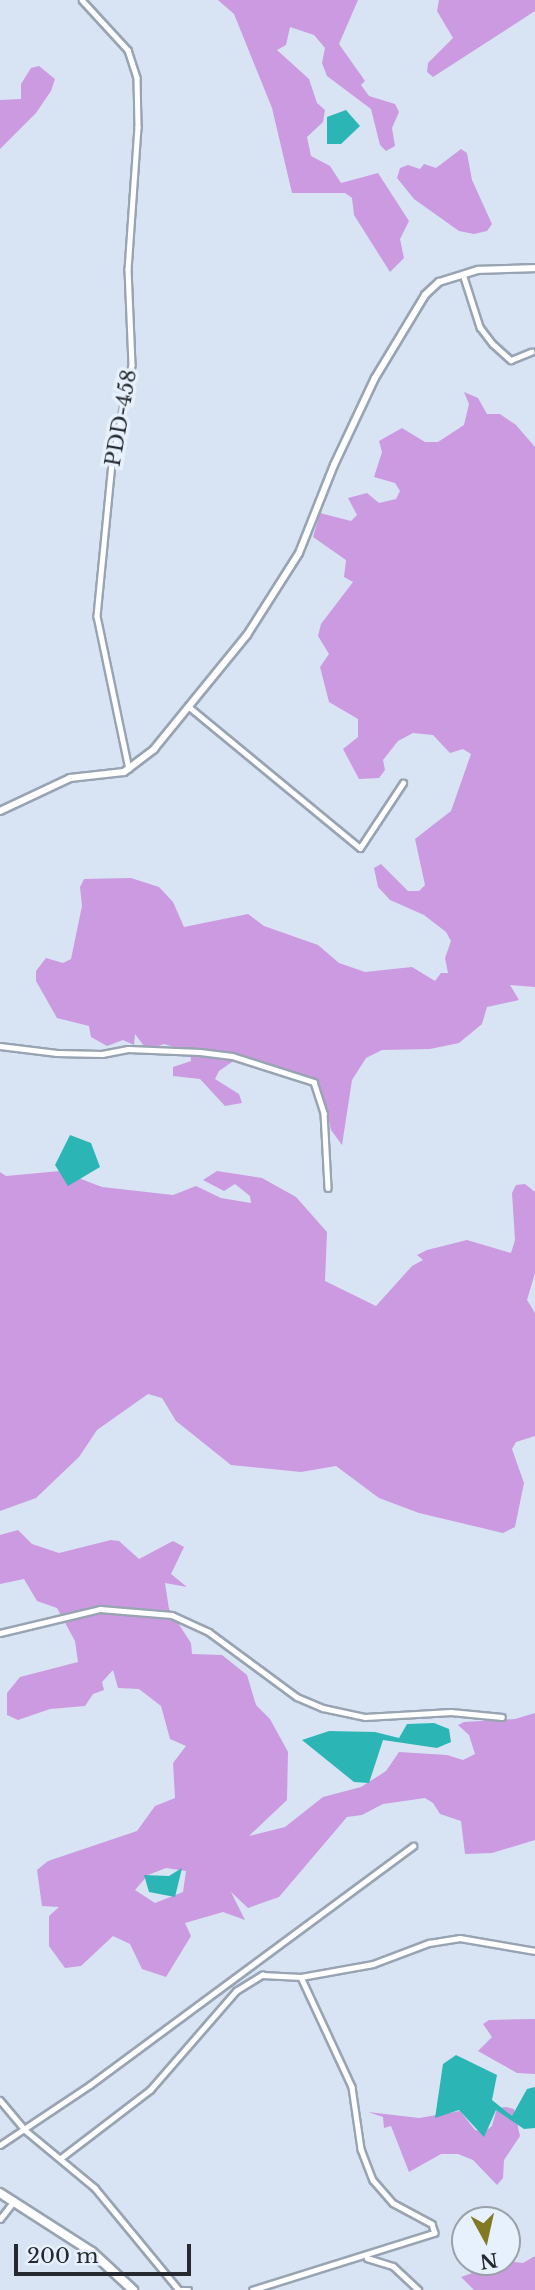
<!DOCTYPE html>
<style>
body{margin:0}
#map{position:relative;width:535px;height:2290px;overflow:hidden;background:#d8e4f3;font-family:"Libre Baskerville",serif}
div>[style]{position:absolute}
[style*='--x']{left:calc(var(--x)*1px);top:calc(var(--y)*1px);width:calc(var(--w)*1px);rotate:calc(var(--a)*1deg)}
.forest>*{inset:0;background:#cb9ae1}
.water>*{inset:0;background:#2bb6b5}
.roads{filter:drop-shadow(2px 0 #99a4b3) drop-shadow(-2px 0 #99a4b3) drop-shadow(0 2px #99a4b3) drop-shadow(0 -2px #99a4b3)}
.minor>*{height:4.5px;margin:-2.25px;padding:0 2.25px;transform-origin:2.25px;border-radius:2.25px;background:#fff}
.tertiary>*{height:6px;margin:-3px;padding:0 3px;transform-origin:3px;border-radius:3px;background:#fff}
.trunk>*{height:8px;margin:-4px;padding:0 4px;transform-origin:4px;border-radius:4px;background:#fff}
span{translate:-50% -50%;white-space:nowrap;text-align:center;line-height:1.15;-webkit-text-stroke:7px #e7f1fd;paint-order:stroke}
.street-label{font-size:21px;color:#262a30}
.north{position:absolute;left:451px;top:2206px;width:70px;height:70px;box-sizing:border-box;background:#e7f1fd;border:2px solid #9aa1ab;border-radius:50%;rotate:172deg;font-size:19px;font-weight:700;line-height:28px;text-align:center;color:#262a30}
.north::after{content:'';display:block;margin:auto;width:24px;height:32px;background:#827a20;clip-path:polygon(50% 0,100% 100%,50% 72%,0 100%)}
.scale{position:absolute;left:14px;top:2244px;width:177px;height:32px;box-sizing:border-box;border:4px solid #262a30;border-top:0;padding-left:9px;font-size:21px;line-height:24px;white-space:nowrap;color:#262a30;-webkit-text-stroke:5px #e7f1fd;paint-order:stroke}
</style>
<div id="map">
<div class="forest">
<div style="clip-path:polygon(218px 0,358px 0,339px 44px,365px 81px,361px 85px,369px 96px,395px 104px,399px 112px,392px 128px,395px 146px,386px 151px,380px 145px,371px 109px,327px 76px,322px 63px,325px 48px,314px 35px,290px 27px,286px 45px,277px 50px,309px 79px,317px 103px,325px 110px,323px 122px,307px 137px,311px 156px,330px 166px,341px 183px,378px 173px,409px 221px,400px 239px,404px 258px,390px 272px,354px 215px,352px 198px,345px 193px,292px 193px,272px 108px,234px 14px)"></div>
<div style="clip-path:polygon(439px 0,535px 0,535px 11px,433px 77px,427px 72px,428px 63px,453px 38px,437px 11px)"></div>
<div style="clip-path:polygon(39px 66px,55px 79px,51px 91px,36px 113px,0 149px,0 100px,21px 99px,21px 84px,31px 68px)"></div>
<div style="clip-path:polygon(461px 149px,467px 153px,472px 180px,492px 224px,487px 231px,474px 234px,459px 231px,414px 199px,397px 178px,400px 168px,408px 165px,420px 169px,424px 164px,436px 168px)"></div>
<div style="clip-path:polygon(464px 392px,478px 398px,487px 414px,500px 414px,516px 425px,535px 447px,535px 987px,510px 985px,519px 1000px,487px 1007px,482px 1024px,459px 1043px,430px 1049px,382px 1050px,366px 1058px,352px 1080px,342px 1145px,331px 1130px,326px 1108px,312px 1082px,292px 1071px,274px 1072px,239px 1057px,219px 1071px,215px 1079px,239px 1094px,242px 1103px,225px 1106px,200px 1079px,173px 1076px,173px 1067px,191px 1061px,190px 1052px,164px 1044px,147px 1050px,135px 1034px,134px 1045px,123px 1040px,107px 1046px,91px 1037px,89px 1026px,57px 1018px,36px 981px,36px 971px,46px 958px,63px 963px,71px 959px,82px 906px,80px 887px,84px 879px,131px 878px,159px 887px,173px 902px,184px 927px,248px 914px,264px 926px,318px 945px,339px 963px,365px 972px,412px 967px,435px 981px,441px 973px,448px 973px,445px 958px,451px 941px,446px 932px,424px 915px,390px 900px,378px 887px,374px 868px,381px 864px,408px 891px,419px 891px,425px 885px,415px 839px,451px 811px,471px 754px,463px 749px,450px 753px,433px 735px,413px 733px,398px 741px,383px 760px,385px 770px,379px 778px,359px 779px,343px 749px,358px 737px,358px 719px,329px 702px,320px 667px,329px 654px,318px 636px,321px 624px,353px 582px,344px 577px,346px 560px,313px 537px,320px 513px,351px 521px,357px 515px,348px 498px,367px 493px,379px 503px,396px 499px,400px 491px,395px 483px,374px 477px,382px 452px,379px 441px,402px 428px,425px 442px,438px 442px,464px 425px,469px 404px)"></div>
<div style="clip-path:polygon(60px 1171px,102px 1187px,173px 1195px,196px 1186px,221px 1198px,251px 1203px,250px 1196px,235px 1184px,224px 1191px,203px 1180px,217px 1171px,262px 1178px,296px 1197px,327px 1232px,325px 1281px,376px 1306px,412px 1266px,423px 1260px,417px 1255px,427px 1250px,467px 1240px,511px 1253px,515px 1240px,512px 1193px,516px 1185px,525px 1184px,535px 1192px,535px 1273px,527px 1300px,535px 1313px,535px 1436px,516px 1442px,512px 1449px,524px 1483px,515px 1527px,503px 1533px,419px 1513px,379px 1498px,336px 1466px,301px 1472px,231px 1465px,176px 1421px,162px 1398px,148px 1394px,97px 1430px,79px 1457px,36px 1498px,0 1511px,0 1172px,6px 1176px)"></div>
<div style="clip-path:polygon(evenodd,18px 1530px,32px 1544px,59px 1553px,111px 1540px,119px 1541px,139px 1559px,173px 1541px,184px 1547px,171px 1574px,187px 1587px,165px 1583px,169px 1609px,191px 1643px,192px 1654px,222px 1655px,247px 1675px,256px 1705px,270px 1719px,288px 1752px,287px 1800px,249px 1836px,285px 1827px,323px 1797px,361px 1787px,386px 1771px,399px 1752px,447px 1755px,463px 1760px,475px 1754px,469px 1735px,458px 1725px,464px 1722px,515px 1719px,535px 1713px,535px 1840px,492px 1853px,465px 1854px,461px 1821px,440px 1814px,433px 1803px,425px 1798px,383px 1804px,362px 1815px,347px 1817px,279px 1897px,248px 1908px,231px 1892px,245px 1920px,223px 1912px,185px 1923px,191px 1936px,166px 1977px,142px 1969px,130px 1944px,113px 1936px,81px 1966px,65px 1968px,49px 1946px,49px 1916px,59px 1907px,42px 1906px,37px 1870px,48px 1861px,137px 1831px,155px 1806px,175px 1798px,173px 1763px,186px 1746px,170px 1739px,161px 1706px,139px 1689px,118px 1688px,113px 1670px,102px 1682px,104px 1690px,93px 1694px,85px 1706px,50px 1709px,18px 1720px,7px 1715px,7px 1693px,20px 1677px,78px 1662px,75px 1641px,57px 1608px,37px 1601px,24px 1579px,0 1584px,0 1535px,18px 1530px,166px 1868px,186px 1871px,183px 1892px,155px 1903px,135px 1890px,148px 1875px,166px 1868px)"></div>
<div style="clip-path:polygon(535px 2019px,535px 2074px,517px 2073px,478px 2051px,492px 2037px,483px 2024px,489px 2020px)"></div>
<div style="clip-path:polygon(506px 2107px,514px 2109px,520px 2136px,504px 2160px,503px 2178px,497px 2185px,473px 2160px,458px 2154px,441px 2154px,409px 2172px,391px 2126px,384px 2128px,383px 2117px,368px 2112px,419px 2118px,460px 2111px,475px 2130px,484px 2132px,492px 2126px,497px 2108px)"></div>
<div style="clip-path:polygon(535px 2256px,535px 2290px,474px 2290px,461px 2277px,507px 2261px,523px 2263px)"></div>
</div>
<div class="water">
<div style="clip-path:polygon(346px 110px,360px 126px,341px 144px,327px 144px,327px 117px)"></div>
<div style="clip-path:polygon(70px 1135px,91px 1143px,100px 1167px,68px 1186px,55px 1165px)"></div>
<div style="clip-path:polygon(434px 1723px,449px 1729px,451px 1742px,437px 1748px,383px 1740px,369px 1783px,354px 1782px,302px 1740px,329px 1731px,375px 1732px,399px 1738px,407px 1724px)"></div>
<div style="clip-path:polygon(182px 1868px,175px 1897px,149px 1892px,144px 1875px,169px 1876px)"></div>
<div style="clip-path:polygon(456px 2055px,497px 2075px,492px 2100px,512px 2116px,527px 2089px,535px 2087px,535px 2128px,524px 2129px,496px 2110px,484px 2137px,459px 2110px,435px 2118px,443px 2064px)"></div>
</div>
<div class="roads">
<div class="minor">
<div style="--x:82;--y:0;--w:68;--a:47.4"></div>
<div style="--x:128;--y:50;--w:29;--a:72"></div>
<div style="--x:137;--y:78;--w:49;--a:88.8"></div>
<div style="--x:138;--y:127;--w:142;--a:94"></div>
<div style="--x:128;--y:269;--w:96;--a:87.6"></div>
<div style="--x:132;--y:365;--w:100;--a:101.5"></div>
<div style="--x:112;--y:463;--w:154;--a:95.6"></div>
<div style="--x:97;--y:616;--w:156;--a:78.2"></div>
<div style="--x:463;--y:274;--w:56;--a:72.2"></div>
<div style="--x:480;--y:327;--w:21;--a:53"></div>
<div style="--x:493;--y:344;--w:24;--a:42"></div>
<div style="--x:511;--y:360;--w:22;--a:-22"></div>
<div style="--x:188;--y:706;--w:223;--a:39.5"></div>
<div style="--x:360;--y:848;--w:78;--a:-56.5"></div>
<div style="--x:0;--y:1046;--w:57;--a:7"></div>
<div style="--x:57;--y:1053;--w:45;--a:1.3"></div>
<div style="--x:102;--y:1054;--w:26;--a:-11"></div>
<div style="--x:128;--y:1049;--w:72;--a:2.4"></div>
<div style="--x:200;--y:1052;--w:32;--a:7"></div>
<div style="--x:232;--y:1056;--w:86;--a:17.6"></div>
<div style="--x:314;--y:1082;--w:33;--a:72"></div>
<div style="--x:324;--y:1113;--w:75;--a:86.9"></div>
<div style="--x:0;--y:1633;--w:103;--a:-13.5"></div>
<div style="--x:100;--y:1609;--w:72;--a:4.8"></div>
<div style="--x:172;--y:1615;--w:41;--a:24.7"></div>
<div style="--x:209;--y:1632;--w:109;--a:36.5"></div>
<div style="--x:297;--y:1697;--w:28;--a:23"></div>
<div style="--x:323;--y:1708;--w:43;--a:12.1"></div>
<div style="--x:365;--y:1717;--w:86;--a:-3.3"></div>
<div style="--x:451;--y:1712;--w:51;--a:5.6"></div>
<div style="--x:301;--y:1977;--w:73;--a:-10.2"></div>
<div style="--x:373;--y:1964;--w:60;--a:-20.6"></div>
<div style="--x:429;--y:1943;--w:31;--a:-9"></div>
<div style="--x:460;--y:1938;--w:76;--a:9.8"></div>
<div style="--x:0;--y:2100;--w:39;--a:50"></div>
<div style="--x:25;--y:2130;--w:91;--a:39.6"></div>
<div style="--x:95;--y:2188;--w:132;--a:50.5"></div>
<div style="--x:0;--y:2145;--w:108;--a:-33.7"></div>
<div style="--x:90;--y:2085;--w:402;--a:-36.5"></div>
<div style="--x:61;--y:2158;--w:112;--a:-37.4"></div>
<div style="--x:150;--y:2090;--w:131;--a:-49"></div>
<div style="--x:236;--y:1991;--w:31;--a:-32"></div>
<div style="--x:262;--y:1975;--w:39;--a:3"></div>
<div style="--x:301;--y:1977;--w:121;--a:65.1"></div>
<div style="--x:352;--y:2087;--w:63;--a:81.7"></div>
<div style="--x:361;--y:2149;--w:33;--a:69"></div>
<div style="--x:373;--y:2180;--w:30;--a:49"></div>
<div style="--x:393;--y:2203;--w:44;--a:28.3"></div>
<div style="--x:432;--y:2224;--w:9;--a:72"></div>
<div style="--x:435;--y:2233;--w:191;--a:162.6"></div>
<div style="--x:0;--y:2219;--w:23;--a:-52"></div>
<div style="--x:367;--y:2258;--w:27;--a:17"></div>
<div style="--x:393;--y:2266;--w:35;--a:43"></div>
<div style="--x:182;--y:2290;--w:7;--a:0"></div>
</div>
<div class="tertiary">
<div style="--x:0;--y:811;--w:77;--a:-25.2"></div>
<div style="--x:70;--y:778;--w:54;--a:-6.3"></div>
<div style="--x:124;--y:772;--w:38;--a:-37"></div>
<div style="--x:154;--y:749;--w:147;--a:-50.8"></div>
<div style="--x:247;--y:635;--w:97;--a:-57.6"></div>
<div style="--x:299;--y:553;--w:95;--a:-68.3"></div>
<div style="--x:334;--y:465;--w:96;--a:-64.8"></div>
<div style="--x:375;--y:378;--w:97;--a:-58.9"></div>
<div style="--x:425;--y:295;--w:19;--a:-43"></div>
<div style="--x:439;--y:282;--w:41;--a:-17.1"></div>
<div style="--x:478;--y:270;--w:57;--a:-2"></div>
</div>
<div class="trunk">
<div style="--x:0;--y:2193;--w:109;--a:32.7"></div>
<div style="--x:92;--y:2252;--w:56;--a:42.8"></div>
</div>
</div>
<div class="street-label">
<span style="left:121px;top:418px;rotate:-80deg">PDD-458</span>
</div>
<div class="north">N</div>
<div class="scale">200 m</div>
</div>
